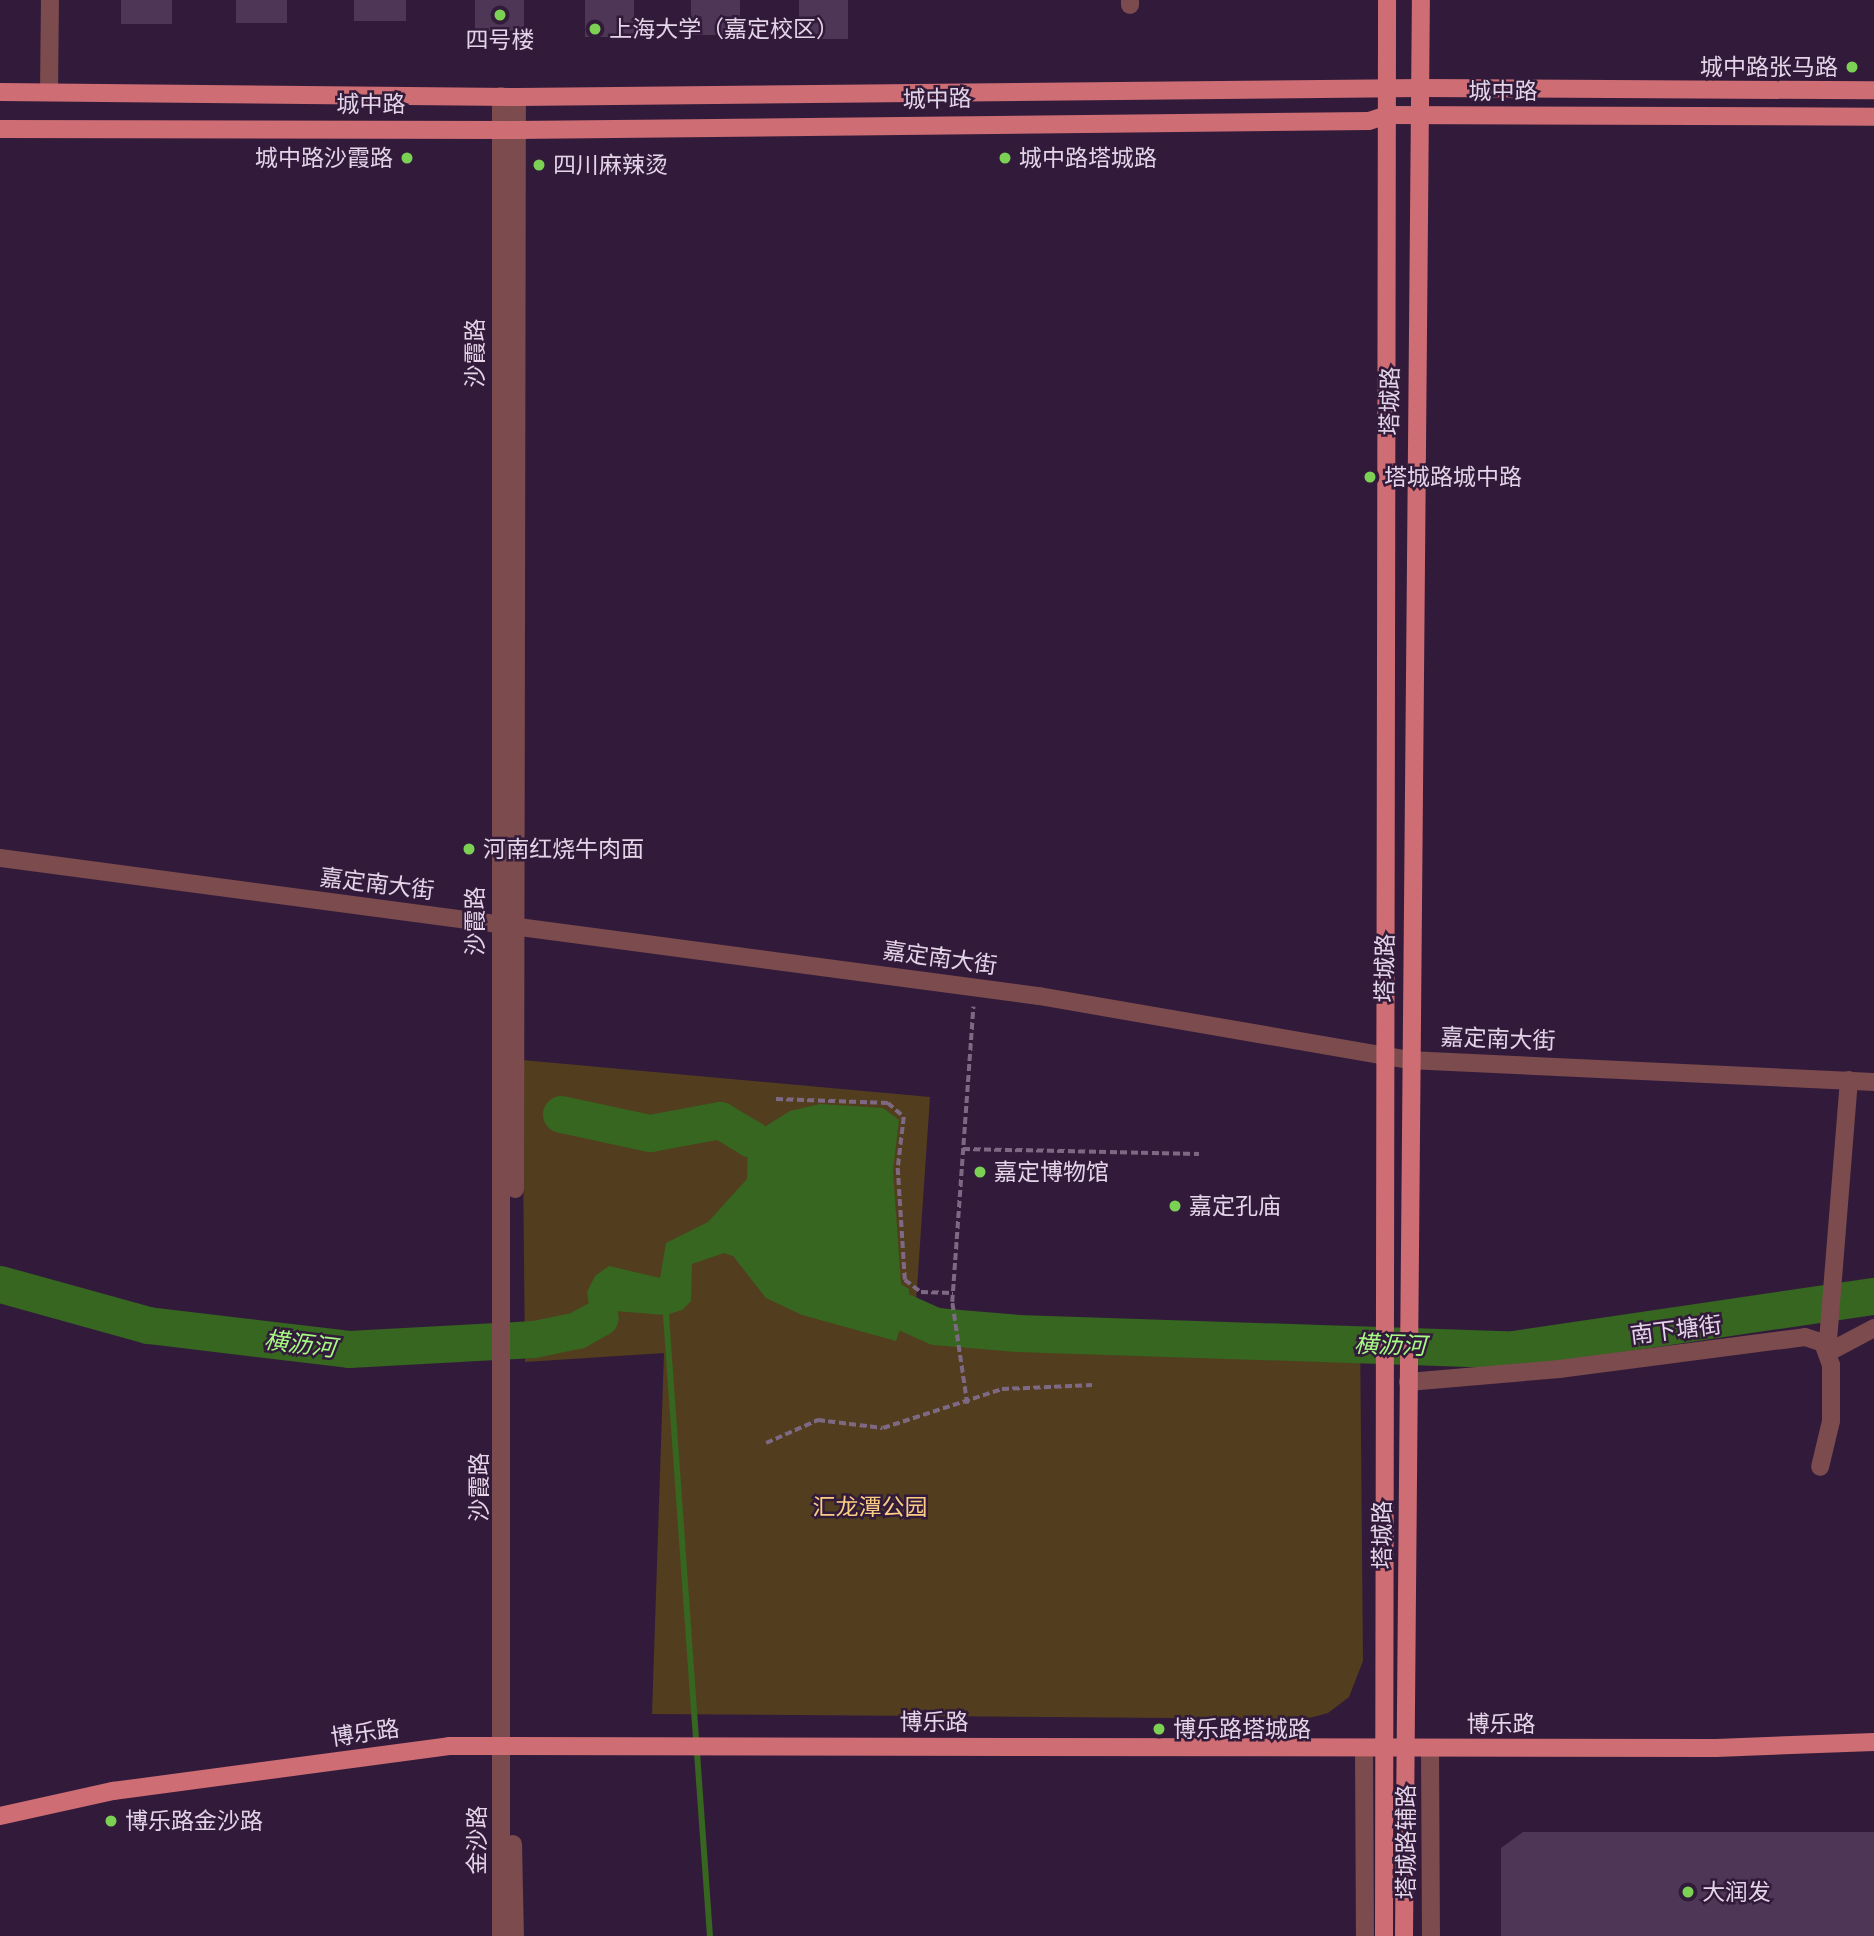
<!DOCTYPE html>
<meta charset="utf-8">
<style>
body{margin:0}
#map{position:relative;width:1874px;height:1936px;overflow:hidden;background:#321b3a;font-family:Inter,"Noto Sans SC",sans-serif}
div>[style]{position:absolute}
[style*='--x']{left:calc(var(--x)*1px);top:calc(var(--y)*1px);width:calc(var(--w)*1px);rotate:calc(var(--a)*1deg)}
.green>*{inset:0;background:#523e1e}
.water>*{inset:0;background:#36661f}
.stream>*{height:6px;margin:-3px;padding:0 3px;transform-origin:3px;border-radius:3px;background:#36661f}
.river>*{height:37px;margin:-18.5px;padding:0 18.5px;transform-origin:18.5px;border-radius:18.5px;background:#36661f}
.building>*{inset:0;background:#4e3657;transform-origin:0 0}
.path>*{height:3.5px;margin-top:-1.75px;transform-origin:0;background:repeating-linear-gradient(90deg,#7d6983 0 7px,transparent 0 10.5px)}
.minor>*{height:18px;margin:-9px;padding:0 9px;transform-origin:9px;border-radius:9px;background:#7b4b4d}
.major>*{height:18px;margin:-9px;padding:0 9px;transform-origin:9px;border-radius:9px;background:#ce6d73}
.dots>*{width:19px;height:19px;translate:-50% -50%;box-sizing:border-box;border:4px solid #321b3a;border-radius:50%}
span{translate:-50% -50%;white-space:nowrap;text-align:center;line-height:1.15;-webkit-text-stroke:5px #321b3a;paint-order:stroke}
.poi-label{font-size:23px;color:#e3d4e8}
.left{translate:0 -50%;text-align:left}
.right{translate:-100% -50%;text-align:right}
.street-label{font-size:23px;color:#e3d4e8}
.park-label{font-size:23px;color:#fbcc84}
.water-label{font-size:24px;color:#a7fa83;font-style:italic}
</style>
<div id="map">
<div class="green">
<div style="clip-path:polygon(522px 1060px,930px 1097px,916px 1303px,991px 1318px,1360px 1330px,1363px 1661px,1349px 1697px,1328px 1713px,1306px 1719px,652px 1714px,664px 1353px,525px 1362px)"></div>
</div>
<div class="water">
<div style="clip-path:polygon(820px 1104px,883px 1108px,899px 1120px,893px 1171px,901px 1284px,909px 1289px,909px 1301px,896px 1341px,802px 1315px,766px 1298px,733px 1256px,724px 1253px,692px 1264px,691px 1301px,682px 1310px,666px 1315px,614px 1311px,600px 1317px,590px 1310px,587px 1292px,595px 1276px,609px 1266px,660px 1278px,666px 1243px,708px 1222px,747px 1179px,748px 1146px,755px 1133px,790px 1111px)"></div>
</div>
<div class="stream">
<div style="--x:666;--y:1315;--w:623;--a:85.95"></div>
</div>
<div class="river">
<div style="--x:561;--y:1114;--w:91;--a:12.1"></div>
<div style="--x:650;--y:1133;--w:71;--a:-10.5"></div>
<div style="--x:720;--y:1120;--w:37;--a:31"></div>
<div style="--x:0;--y:1284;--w:154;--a:15.5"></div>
<div style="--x:148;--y:1325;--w:202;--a:6.8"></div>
<div style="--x:349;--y:1349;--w:185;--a:-3.1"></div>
<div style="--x:534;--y:1339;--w:44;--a:-11.8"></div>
<div style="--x:577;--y:1330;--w:26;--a:-29"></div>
<div style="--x:904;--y:1312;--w:34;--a:24"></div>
<div style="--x:935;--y:1326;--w:83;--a:4.8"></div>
<div style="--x:1018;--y:1333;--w:495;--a:1.9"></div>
<div style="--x:1513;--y:1349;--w:365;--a:-8.4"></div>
</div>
<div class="building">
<div style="left:121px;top:0;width:51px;height:24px"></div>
<div style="left:236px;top:0;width:51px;height:23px"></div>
<div style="left:354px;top:0;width:52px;height:21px"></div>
<div style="left:475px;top:0;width:49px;height:31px"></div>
<div style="left:585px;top:0;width:49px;height:37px"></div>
<div style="left:691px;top:0;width:49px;height:35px"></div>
<div style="left:799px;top:0;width:49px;height:39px"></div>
<div style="clip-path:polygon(1523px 1832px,1874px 1832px,1874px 1936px,1501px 1936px,1501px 1848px)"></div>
</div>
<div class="path">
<div style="--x:776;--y:1099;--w:112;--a:2"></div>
<div style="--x:888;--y:1103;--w:21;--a:41"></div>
<div style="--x:904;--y:1117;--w:51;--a:96.7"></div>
<div style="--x:898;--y:1168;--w:112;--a:86.4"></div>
<div style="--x:905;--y:1280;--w:20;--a:37"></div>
<div style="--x:921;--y:1292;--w:32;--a:2"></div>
<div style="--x:963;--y:1149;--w:236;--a:1.2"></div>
<div style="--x:967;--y:1404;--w:103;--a:-98.4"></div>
<div style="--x:952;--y:1302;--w:296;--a:-85.9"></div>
<div style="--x:766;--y:1443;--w:57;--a:-23.9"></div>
<div style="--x:818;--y:1420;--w:65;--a:7"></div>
<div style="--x:883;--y:1428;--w:125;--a:-18.1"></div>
<div style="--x:1002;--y:1389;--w:90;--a:-2.5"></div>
</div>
<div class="minor">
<div style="--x:1130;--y:5;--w:5;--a:-90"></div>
<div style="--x:49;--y:92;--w:92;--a:-89.4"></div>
<div style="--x:0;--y:858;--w:1048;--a:7.57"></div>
<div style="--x:1039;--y:996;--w:375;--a:9.8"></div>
<div style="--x:1408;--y:1060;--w:467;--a:2.7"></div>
<div style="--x:515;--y:1189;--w:1092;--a:-89.9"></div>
<div style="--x:1827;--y:1353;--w:274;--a:-85.4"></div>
<div style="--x:1827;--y:1353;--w:53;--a:-28"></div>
<div style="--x:1408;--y:1382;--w:152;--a:-4.9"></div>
<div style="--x:1559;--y:1369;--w:248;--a:-7.4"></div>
<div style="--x:1805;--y:1337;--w:19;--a:18"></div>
<div style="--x:1823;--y:1343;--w:23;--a:70"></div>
<div style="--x:1831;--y:1365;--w:56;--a:90"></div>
<div style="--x:1831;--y:1421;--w:47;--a:103.4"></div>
<div style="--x:1364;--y:1748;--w:188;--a:89.7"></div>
<div style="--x:1430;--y:1748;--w:188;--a:89.7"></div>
<div style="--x:513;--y:1844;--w:92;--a:88.8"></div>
<div style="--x:501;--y:1936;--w:1840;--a:-90"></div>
</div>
<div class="major">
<div style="--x:0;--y:92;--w:517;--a:0.55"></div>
<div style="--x:517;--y:97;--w:904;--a:-0.57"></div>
<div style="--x:1421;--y:88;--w:453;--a:0.3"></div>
<div style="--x:0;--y:129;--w:515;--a:0.11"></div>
<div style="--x:515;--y:130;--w:854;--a:-0.6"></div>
<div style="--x:1369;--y:121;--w:19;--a:-18"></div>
<div style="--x:1387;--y:115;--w:487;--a:0.2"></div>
<div style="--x:0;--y:1816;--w:116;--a:-12.5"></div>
<div style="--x:113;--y:1791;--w:339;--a:-7.6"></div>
<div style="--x:449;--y:1746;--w:1267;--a:0.09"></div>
<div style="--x:1716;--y:1748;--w:158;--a:-2.2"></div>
<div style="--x:1384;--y:1936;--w:1936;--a:-89.91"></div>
<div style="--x:1404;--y:1936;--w:1936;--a:-89.5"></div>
</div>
<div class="dots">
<div style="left:500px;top:15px;background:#7cd155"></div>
<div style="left:595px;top:29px;background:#7cd155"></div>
<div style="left:1852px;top:67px;background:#7cd155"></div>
<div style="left:407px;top:158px;background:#7cd155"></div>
<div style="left:1005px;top:158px;background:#7cd155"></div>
<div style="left:539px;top:165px;background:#7cd155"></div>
<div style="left:1370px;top:477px;background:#7cd155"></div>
<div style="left:469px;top:849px;background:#7cd155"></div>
<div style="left:980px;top:1172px;background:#7cd155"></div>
<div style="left:1175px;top:1206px;background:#7cd155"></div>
<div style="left:1159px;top:1729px;background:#7cd155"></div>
<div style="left:111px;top:1821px;background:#7cd155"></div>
<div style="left:1688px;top:1892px;background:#7cd155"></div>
</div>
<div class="poi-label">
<span class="left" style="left:609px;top:29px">上海大学（嘉定校区）</span>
<span style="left:500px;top:40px">四号楼</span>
<span class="right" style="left:1838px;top:67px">城中路张马路</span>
<span class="right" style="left:393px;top:158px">城中路沙霞路</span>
<span class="left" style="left:1019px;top:158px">城中路塔城路</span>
<span class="left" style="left:553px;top:165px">四川麻辣烫</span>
<span class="left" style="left:1384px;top:477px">塔城路城中路</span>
<span class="left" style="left:483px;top:849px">河南红烧牛肉面</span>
<span class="left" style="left:994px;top:1172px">嘉定博物馆</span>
<span class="left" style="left:1189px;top:1206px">嘉定孔庙</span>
<span class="left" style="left:1173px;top:1729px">博乐路塔城路</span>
<span class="left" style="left:125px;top:1821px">博乐路金沙路</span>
<span class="left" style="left:1702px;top:1892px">大润发</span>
</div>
<div class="street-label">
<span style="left:1503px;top:91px">城中路</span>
<span style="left:937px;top:99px;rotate:-1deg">城中路</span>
<span style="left:371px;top:104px">城中路</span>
<span style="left:475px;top:353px;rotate:-90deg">沙霞路</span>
<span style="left:1390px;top:401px;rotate:-89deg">塔城路</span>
<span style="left:377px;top:884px;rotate:7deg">嘉定南大街</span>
<span style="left:475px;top:921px;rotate:-90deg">沙霞路</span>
<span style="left:940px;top:958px;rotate:8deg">嘉定南大街</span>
<span style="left:1385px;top:968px;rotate:-89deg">塔城路</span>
<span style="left:1498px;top:1039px;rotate:2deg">嘉定南大街</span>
<span style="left:1676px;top:1330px;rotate:-7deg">南下塘街</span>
<span style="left:479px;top:1487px;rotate:-90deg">沙霞路</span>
<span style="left:1382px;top:1535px;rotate:-90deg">塔城路</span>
<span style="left:934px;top:1722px">博乐路</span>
<span style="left:1501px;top:1724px">博乐路</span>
<span style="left:365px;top:1733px;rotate:-8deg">博乐路</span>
<span style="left:477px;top:1840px;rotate:-90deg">金沙路</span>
<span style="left:1406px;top:1842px;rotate:-90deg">塔城路辅路</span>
</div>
<div class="park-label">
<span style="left:870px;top:1507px">汇龙潭公园</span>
</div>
<div class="water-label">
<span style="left:300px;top:1344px;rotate:7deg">横沥河</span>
<span style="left:1390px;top:1345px;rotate:2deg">横沥河</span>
</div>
</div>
